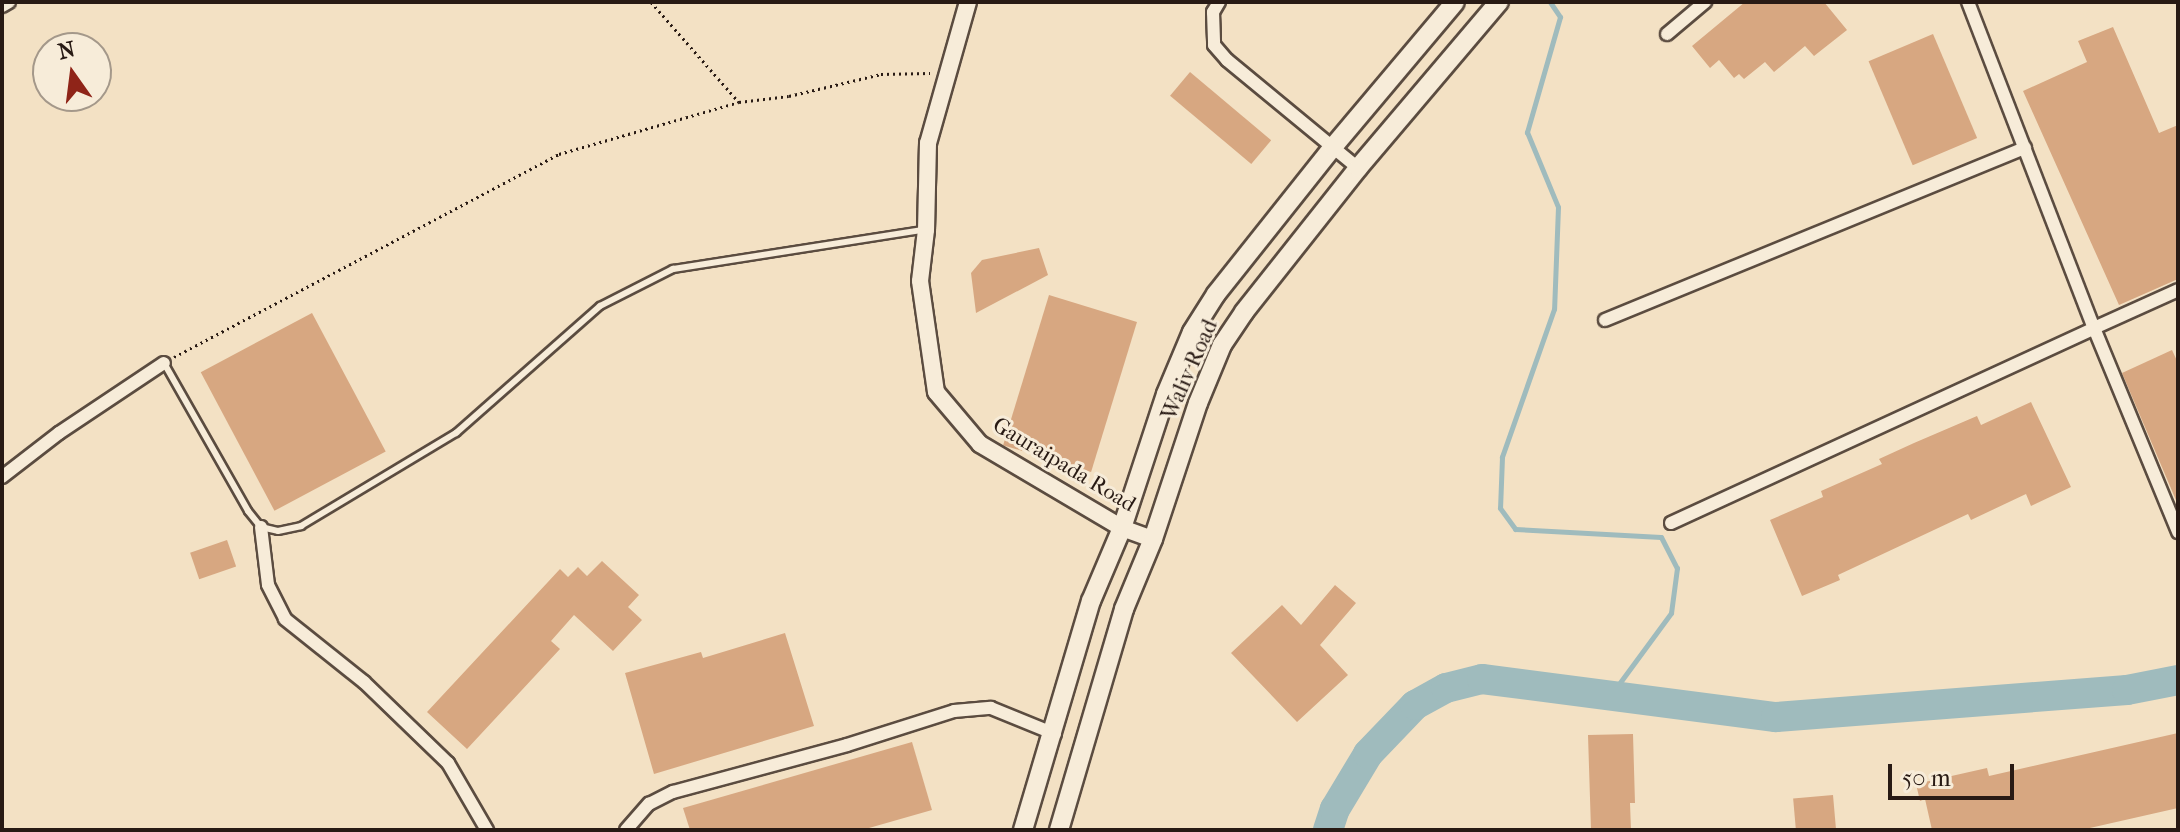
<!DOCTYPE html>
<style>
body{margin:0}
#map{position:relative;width:2180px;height:832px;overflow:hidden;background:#f3e1c4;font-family:"IM FELL French Canon",serif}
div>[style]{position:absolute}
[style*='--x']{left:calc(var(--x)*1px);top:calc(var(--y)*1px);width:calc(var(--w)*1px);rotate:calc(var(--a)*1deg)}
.stream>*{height:5px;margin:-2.5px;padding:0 2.5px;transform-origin:2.5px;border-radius:2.5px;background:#9fbbbd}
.river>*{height:30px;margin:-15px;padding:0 15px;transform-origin:15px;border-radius:15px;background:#9fbbbd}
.building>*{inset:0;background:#d7a781;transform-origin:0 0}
.path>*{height:3px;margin-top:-1.5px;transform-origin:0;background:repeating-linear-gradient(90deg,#281a14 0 2px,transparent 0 6px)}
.roads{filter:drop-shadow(2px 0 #5b4c40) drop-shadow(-2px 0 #5b4c40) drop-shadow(0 2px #5b4c40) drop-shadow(0 -2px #5b4c40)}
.service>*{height:6px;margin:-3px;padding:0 3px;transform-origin:3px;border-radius:3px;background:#f7ecd9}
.minor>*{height:12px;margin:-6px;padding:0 6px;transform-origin:6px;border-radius:6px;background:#f7ecd9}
.tertiary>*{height:16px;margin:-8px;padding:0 8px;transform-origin:8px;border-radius:8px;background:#f7ecd9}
.secondary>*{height:18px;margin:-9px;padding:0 9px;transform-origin:9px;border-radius:9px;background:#f7ecd9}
span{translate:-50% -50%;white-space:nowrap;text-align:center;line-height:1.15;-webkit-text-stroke:6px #f7ecd9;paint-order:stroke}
.street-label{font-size:22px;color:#281a14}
.frame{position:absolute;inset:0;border:4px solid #281a14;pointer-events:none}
.north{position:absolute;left:32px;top:32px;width:80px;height:80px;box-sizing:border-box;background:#f7ecd9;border:2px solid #a4988a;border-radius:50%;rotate:346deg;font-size:22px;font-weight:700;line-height:32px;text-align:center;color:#281a14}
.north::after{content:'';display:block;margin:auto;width:28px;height:36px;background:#8f2418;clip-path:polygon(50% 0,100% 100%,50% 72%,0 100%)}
.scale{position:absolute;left:1888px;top:764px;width:126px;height:36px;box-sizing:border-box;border:4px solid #281a14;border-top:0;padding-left:10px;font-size:24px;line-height:28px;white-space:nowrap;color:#281a14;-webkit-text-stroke:6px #f7ecd9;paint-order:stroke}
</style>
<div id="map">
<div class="stream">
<div style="--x:1550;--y:2;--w:18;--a:56"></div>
<div style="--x:1560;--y:17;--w:120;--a:106"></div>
<div style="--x:1527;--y:132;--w:81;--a:67.5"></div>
<div style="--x:1558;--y:207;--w:102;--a:92.2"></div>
<div style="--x:1554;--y:309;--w:157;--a:109.4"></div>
<div style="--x:1502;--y:457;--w:51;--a:92.2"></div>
<div style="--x:1500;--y:508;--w:26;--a:54"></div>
<div style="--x:1515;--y:529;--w:146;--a:3.1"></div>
<div style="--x:1661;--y:537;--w:35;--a:63"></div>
<div style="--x:1677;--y:568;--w:45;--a:97.6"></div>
<div style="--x:1671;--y:613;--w:103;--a:126.3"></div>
</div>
<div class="river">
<div style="--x:1328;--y:830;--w:22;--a:-72"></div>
<div style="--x:1335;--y:809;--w:64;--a:-59"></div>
<div style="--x:1368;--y:754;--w:68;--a:-46.2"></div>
<div style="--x:1415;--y:705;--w:35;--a:-29"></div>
<div style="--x:1446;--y:688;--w:37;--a:-14"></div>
<div style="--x:1482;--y:679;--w:296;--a:7.4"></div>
<div style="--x:1776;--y:717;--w:352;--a:-4.4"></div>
<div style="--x:2127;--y:690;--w:52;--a:-11.1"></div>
</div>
<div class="building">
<div style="clip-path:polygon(1745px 2px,1824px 2px,1847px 30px,1814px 56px,1805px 46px,1774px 72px,1765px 62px,1744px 79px,1739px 74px,1734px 78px,1719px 60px,1710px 68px,1692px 46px)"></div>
<div style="clip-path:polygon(2113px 27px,2159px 133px,2178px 125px,2178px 279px,2119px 305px,2023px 91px,2087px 62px,2078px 41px)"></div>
<div style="left:1933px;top:34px;width:113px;height:70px;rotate:67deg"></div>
<div style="left:1190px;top:72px;width:106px;height:31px;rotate:40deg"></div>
<div style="clip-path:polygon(1039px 248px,1048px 275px,976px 313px,971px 273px,982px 260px)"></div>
<div style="left:1049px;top:295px;width:92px;height:157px;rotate:17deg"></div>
<div style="left:312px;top:313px;width:157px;height:126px;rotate:62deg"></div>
<div style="clip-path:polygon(2172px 350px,2178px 363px,2178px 505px,2122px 373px)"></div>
<div style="clip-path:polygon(2031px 402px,2071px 487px,2031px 506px,2026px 494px,1971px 520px,1968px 514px,1838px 575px,1840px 580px,1802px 596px,1770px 520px,1823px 497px,1821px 491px,1882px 464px,1879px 459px,1914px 443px,1977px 416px,1981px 425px)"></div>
<div style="left:227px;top:540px;width:28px;height:39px;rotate:71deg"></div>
<div style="clip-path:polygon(602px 561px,639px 595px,628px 607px,642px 620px,613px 651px,574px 615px,551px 641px,560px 649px,467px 749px,427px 712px,560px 569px,568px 577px,578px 567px,587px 576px)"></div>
<div style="clip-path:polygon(1335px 585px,1356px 603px,1320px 645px,1348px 675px,1297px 722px,1231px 653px,1282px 605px,1301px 625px)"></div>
<div style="clip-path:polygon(785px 633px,814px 726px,654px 774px,625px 673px,701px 652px,703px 658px)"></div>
<div style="clip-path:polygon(2178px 733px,2178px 808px,2081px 830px,1932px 830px,1925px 799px,1920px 801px,1916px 784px,1987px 768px,1989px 776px)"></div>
<div style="clip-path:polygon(1633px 734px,1635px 803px,1630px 803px,1631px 830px,1591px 830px,1588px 735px)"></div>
<div style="clip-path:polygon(912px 742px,932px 810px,862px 830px,690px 830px,683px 808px)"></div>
<div style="left:1833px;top:795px;width:35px;height:40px;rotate:85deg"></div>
</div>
<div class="path">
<div style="--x:651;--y:2;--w:133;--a:48.7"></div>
<div style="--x:739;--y:102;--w:50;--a:-6.8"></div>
<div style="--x:789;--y:96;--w:95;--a:-13.4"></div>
<div style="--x:881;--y:74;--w:49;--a:-1.2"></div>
<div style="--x:174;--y:357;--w:435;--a:-27.8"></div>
<div style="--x:559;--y:154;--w:187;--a:-16.1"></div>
</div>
<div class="roads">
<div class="service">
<div style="--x:164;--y:363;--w:170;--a:60.4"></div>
<div style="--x:248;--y:511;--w:21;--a:51"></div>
<div style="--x:261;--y:527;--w:17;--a:13"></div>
<div style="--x:278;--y:531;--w:24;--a:-12"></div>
<div style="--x:301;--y:526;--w:181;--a:-31"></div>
<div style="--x:456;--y:433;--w:192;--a:-41.4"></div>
<div style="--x:600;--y:306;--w:82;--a:-26.9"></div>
<div style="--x:673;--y:269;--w:253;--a:-8.9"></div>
</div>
<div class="minor">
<div style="--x:1219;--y:2;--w:12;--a:121"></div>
<div style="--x:1213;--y:12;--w:33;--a:88"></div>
<div style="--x:1214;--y:45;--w:20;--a:49"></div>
<div style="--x:1227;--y:60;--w:170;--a:39.5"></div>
<div style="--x:1968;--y:2;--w:350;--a:68.9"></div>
<div style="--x:2094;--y:328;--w:92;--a:-24.3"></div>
<div style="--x:2;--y:6;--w:8;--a:-30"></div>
<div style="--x:1667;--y:34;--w:50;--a:-40.1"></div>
<div style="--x:1605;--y:320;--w:454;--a:-22.3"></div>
<div style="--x:2;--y:477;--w:72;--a:-37.7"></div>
<div style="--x:59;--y:433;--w:126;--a:-33.7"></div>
<div style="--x:1671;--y:523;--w:466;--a:-24.7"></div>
<div style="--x:2094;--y:328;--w:221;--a:67.6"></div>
<div style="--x:261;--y:527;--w:58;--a:83.1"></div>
<div style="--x:268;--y:585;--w:38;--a:63"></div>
<div style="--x:285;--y:619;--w:101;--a:38.6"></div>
<div style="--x:364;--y:682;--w:117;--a:44"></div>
<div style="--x:448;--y:763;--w:78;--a:59.8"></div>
<div style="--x:626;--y:830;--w:35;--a:-49"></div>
<div style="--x:649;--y:804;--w:27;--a:-27"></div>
<div style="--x:673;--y:792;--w:180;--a:-15.1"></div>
<div style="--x:847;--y:745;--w:112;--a:-17.6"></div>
<div style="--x:954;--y:711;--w:37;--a:-5"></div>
<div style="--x:991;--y:708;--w:69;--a:22.1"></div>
</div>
<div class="tertiary">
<div style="--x:968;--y:2;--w:147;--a:105.8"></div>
<div style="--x:928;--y:143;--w:87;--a:91.3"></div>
<div style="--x:926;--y:230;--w:51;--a:96.7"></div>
<div style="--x:920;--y:281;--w:112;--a:81.8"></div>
<div style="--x:936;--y:392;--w:68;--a:49.8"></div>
<div style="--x:980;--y:444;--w:165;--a:30.6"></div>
<div style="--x:1122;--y:528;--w:33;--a:20"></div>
</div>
<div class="secondary">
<div style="--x:1023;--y:830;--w:239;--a:-73.5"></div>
<div style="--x:1091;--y:601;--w:79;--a:-67"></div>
<div style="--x:1122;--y:528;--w:141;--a:-71.8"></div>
<div style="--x:1166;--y:394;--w:67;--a:-67.2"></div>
<div style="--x:1192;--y:332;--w:45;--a:-57.7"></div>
<div style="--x:1216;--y:294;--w:188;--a:-51.5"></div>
<div style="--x:1333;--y:147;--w:189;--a:-49.9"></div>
<div style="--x:1059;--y:830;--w:230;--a:-73.6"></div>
<div style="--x:1124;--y:609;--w:76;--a:-67.5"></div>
<div style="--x:1153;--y:539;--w:143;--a:-71.7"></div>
<div style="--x:1198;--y:403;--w:63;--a:-67.5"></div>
<div style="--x:1222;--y:345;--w:40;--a:-56"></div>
<div style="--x:1244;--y:312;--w:184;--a:-51.6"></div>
<div style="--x:1358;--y:168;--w:218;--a:-49.7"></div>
</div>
</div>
<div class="street-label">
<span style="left:1190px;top:370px;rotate:-66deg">Waliv Road</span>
<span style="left:1064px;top:465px;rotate:31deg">Gauraipada Road</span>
</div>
<div class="frame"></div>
<div class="north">N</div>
<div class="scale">50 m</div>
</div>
